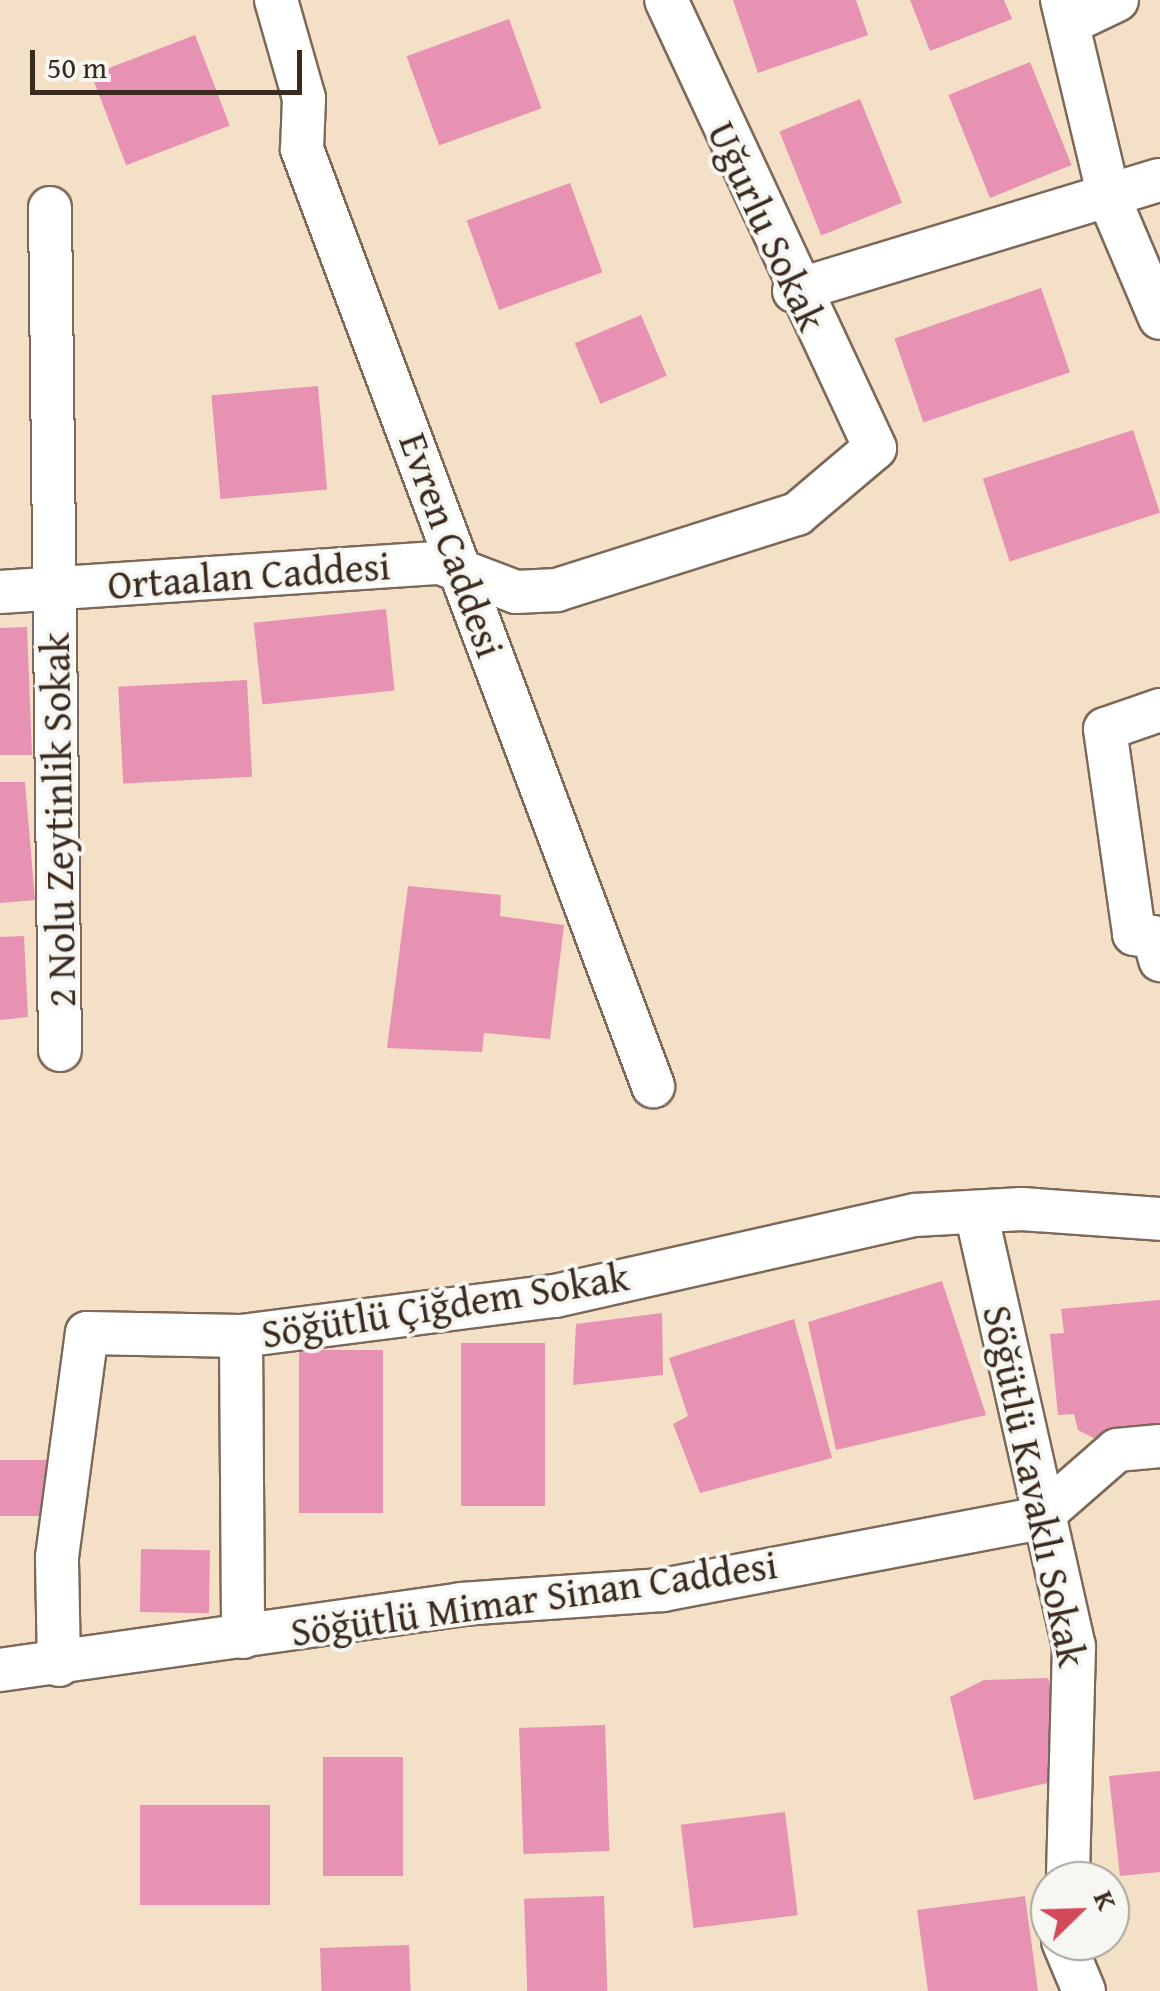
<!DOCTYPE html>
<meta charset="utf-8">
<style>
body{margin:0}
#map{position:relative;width:1160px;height:1991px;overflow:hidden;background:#f4dfc7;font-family:"Gentium Book Plus",serif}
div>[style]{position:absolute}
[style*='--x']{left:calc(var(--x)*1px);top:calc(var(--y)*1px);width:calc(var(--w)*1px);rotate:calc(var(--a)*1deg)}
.building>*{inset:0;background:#e792b2;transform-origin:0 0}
.roads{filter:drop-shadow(2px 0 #7c6959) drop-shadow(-2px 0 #7c6959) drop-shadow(0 2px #7c6959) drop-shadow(0 -2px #7c6959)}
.minor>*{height:42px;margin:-21px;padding:0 21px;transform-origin:21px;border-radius:21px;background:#fff}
span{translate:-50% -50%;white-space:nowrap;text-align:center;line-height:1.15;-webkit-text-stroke:8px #f6f6f2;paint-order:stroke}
.street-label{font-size:40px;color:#3b2a1e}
.north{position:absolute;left:1030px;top:1861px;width:100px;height:100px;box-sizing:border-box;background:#f6f6f2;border:2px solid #aba49d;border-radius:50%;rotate:67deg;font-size:28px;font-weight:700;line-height:40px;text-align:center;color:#3b2a1e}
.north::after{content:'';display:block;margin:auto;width:35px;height:45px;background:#d1495b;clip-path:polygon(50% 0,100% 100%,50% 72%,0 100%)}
.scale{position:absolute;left:30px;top:50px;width:272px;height:45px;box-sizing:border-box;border:5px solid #3b2a1e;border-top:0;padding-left:12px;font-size:30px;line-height:35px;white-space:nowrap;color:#3b2a1e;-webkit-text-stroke:8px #f6f6f2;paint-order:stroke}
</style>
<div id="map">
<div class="building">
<div style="clip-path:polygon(733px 0,856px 0,868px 35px,758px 73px)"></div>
<div style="clip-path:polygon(910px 0,1004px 0,1012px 19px,930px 51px)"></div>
<div style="left:509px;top:19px;width:95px;height:109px;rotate:70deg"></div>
<div style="left:195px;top:35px;width:97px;height:111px;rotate:69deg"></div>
<div style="left:1030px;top:62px;width:111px;height:88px;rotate:68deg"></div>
<div style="left:860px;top:99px;width:112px;height:87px;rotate:68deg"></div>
<div style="left:570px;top:183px;width:95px;height:110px;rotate:70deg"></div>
<div style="left:1041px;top:288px;width:89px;height:155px;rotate:71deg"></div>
<div style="left:641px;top:315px;width:66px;height:72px;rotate:67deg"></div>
<div style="left:318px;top:386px;width:104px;height:107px;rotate:85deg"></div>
<div style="left:1133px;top:430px;width:87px;height:158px;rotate:72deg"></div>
<div style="left:386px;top:609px;width:82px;height:133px;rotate:84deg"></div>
<div style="clip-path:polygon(27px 627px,32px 755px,0 755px,0 628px)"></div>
<div style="left:247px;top:680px;width:97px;height:129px;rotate:87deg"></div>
<div style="clip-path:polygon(0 782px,25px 782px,35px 900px,0 903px)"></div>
<div style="clip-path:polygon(408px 886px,501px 895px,500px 916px,564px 925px,550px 1039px,484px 1033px,482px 1052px,387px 1048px)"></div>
<div style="clip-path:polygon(24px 936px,28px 1017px,0 1020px,0 937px)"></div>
<div style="clip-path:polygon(942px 1281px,986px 1415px,836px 1450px,808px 1322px)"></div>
<div style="clip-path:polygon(1160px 1300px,1160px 1430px,1117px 1450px,1078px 1430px,1074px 1414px,1058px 1415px,1050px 1334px,1064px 1333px,1061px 1309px)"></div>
<div style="clip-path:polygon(662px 1313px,663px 1375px,573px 1385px,576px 1324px)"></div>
<div style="clip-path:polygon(794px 1319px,832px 1458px,700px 1493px,673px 1424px,688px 1416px,669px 1358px)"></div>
<div style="left:461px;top:1343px;width:84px;height:163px"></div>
<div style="left:299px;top:1350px;width:84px;height:163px"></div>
<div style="left:0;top:1460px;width:51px;height:56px"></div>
<div style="left:141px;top:1549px;width:69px;height:63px;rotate:1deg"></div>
<div style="clip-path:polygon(1048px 1678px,1059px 1702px,1060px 1780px,974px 1800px,950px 1697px,984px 1680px)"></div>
<div style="left:605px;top:1725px;width:126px;height:86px;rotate:88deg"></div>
<div style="left:323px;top:1757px;width:80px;height:119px"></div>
<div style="clip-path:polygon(1160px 1771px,1160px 1872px,1120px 1876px,1109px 1776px)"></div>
<div style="left:140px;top:1805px;width:130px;height:100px"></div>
<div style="left:785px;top:1812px;width:104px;height:105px;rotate:83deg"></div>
<div style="left:604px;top:1896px;width:95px;height:80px;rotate:88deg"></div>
<div style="clip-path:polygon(1025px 1896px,1038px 1991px,928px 1991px,917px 1910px)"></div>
<div style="left:409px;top:1945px;width:46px;height:89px;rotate:88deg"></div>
</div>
<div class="roads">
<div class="minor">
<div style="--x:276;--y:0;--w:102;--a:74.1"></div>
<div style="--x:304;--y:98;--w:51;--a:92.2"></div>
<div style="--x:302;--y:149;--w:1001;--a:69.46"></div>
<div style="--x:1062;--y:0;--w:204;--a:76.6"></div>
<div style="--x:1109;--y:198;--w:130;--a:67"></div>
<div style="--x:1071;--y:22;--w:51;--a:-25.6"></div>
<div style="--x:50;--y:208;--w:842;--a:89.32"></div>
<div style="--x:794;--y:291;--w:382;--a:-16.9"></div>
<div style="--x:0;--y:592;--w:441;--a:-3.8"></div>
<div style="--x:440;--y:563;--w:81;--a:20.9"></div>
<div style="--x:516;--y:592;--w:41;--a:-2.8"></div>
<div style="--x:557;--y:590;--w:252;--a:-17.6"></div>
<div style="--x:797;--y:514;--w:102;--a:-40.2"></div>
<div style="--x:875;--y:448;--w:494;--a:-115"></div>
<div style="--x:1160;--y:710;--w:58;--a:160.9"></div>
<div style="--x:1105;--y:729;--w:207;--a:81.9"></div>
<div style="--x:1134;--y:934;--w:20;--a:9"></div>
<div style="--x:1154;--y:937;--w:24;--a:75"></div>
<div style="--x:976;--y:1212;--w:445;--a:77.3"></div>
<div style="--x:1074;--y:1646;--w:235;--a:91.5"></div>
<div style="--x:241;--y:1336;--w:301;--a:89.6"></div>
<div style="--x:59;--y:1665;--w:108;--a:-91.1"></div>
<div style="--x:57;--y:1557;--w:226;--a:-82.4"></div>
<div style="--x:87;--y:1333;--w:154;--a:1.1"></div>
<div style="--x:241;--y:1336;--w:317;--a:-7.3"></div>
<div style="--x:555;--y:1296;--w:369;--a:-12.7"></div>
<div style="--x:915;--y:1215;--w:107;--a:-3.2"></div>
<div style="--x:1022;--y:1209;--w:138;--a:4.1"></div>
<div style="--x:0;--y:1670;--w:466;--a:-8.1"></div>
<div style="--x:461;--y:1604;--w:202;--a:-4"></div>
<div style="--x:663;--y:1590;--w:383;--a:-10.8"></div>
<div style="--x:1039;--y:1518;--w:103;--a:-41.1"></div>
<div style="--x:1117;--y:1450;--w:43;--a:-5.3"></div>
<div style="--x:1063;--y:1941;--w:54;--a:67.2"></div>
</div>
</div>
<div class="street-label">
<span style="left:767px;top:226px;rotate:65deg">Uğurlu Sokak</span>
<span style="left:452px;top:545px;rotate:70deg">Evren Caddesi</span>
<span style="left:249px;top:575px;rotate:-4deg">Ortaalan Caddesi</span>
<span style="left:58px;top:820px;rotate:-91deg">2 Nolu Zeytinlik Sokak</span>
<span style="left:445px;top:1305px;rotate:-9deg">Söğütlü Çiğdem Sokak</span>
<span style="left:1035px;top:1486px;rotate:78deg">Söğütlü Kavaklı Sokak</span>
<span style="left:534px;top:1598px;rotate:-8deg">Söğütlü Mimar Sinan Caddesi</span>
</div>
<div class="north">K</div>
<div class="scale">50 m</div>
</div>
